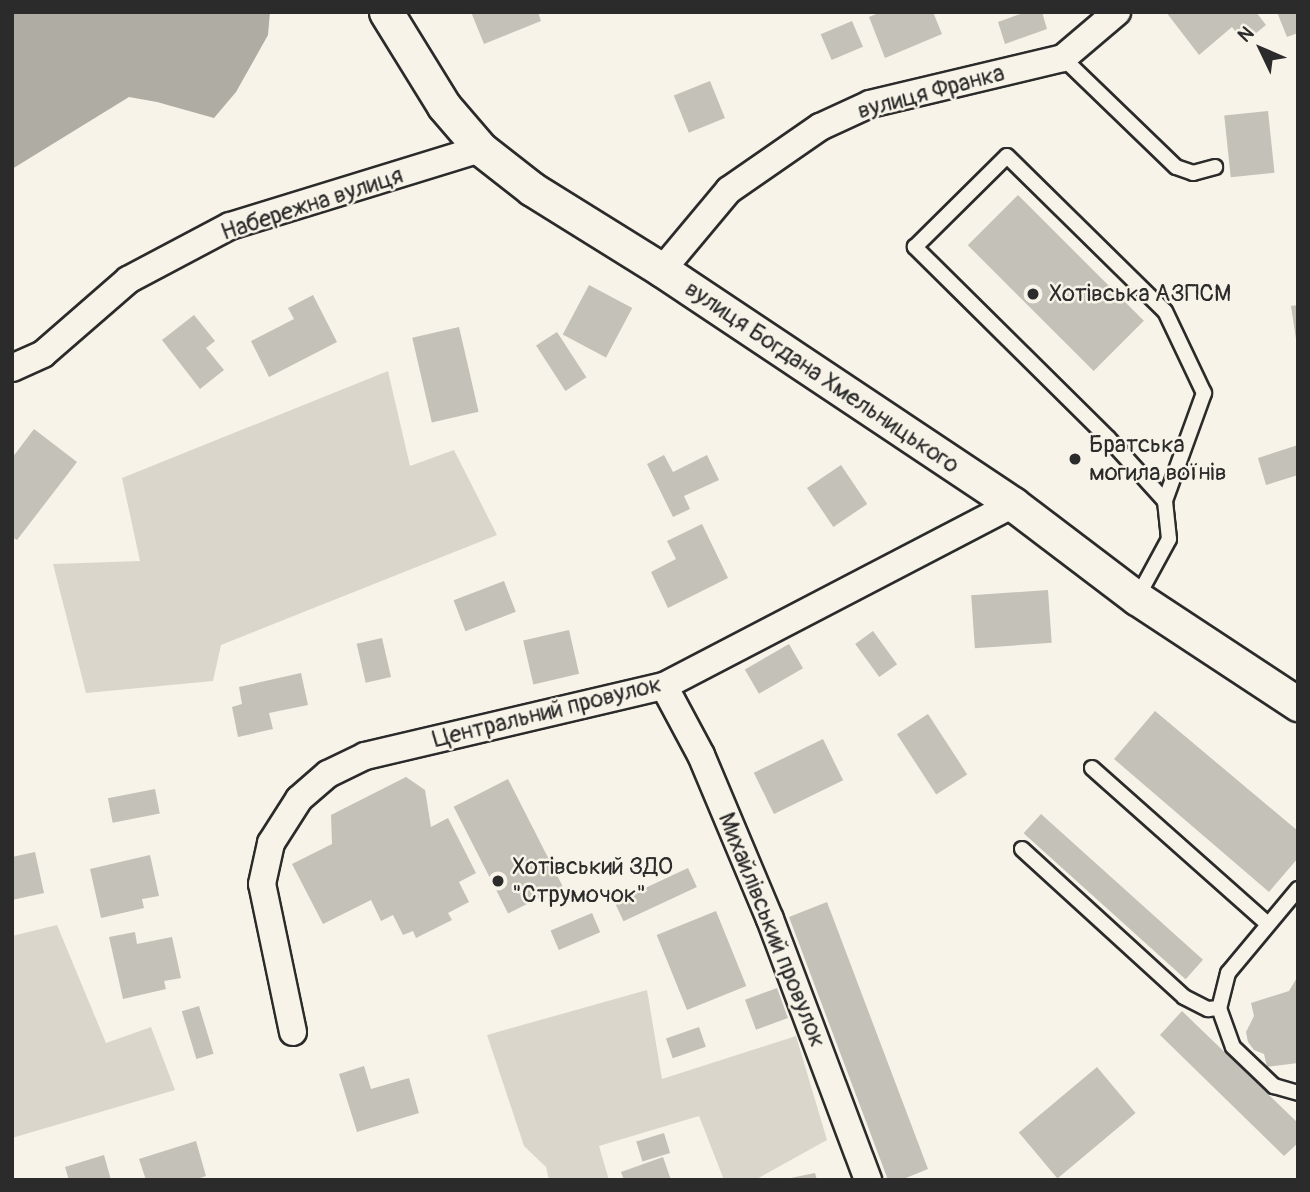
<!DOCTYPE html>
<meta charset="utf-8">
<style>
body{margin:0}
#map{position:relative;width:1310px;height:1192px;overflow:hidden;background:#f7f3e8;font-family:Pangolin,sans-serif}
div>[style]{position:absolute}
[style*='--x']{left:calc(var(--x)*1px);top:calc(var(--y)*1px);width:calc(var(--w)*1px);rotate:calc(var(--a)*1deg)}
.green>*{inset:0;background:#dad6cc}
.water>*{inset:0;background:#afaca4}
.building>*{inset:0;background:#c4c1b9;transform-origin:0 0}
.roads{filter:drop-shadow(2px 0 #2b2b2b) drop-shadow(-2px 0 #2b2b2b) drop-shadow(0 2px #2b2b2b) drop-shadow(0 -2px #2b2b2b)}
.service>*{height:14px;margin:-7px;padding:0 7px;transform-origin:7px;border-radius:7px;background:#f7f3e8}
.minor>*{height:26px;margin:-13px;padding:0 13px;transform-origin:13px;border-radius:13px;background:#f7f3e8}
.tertiary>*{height:33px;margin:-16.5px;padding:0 16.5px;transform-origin:16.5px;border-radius:16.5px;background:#f7f3e8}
.dots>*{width:19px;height:19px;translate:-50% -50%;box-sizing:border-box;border:4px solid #f7f3e8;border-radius:50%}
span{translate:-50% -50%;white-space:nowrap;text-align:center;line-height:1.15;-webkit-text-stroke:5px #f7f3e8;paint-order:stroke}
.street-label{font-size:24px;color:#2b2b2b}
.poi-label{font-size:24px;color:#2b2b2b}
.left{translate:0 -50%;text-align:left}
.frame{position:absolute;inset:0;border:14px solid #2b2b2b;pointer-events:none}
.north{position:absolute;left:1226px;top:14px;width:70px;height:70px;-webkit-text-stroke:5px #f7f3e8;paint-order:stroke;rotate:314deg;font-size:19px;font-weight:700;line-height:28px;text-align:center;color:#2b2b2b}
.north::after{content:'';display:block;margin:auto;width:24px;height:32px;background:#2b2b2b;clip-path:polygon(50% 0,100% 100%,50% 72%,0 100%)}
</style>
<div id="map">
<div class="green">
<div style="clip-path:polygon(388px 371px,410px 466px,454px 450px,497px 535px,221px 645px,213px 681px,86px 693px,53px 564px,140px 561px,122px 478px)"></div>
<div style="clip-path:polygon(57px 925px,106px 1043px,151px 1027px,175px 1090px,12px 1138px,12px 936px)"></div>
<div style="clip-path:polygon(647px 990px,662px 1079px,796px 1036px,827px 1140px,755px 1180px,724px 1180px,699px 1116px,599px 1146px,609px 1180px,549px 1180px,546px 1167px,524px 1146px,487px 1035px)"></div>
</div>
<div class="water">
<div style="clip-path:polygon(12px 12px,270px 12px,268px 35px,236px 92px,214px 118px,157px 102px,129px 97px,12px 169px)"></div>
</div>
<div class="building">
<div style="clip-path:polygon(471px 12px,538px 12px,541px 21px,484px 44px)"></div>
<div style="clip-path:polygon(881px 12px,933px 12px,942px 34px,885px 58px,869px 17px)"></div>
<div style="clip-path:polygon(1026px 12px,1042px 12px,1047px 29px,1005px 44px,998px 22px)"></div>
<div style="clip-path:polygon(1166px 12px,1256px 12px,1266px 25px,1244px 43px,1232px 27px,1199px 55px)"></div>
<div style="clip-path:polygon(1277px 12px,1298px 12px,1298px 33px,1287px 37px)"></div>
<div style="left:852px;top:21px;width:28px;height:34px;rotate:67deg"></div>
<div style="left:710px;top:81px;width:40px;height:39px;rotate:68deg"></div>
<div style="left:1268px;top:111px;width:62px;height:44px;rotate:84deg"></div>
<div style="left:1018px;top:195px;width:178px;height:71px;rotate:45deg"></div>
<div style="left:589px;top:285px;width:49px;height:56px;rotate:28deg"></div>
<div style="clip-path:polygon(313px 295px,337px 342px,269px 377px,251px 341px,294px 319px,288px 308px)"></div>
<div style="clip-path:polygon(1298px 305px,1298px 339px,1296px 339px,1291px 306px)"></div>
<div style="clip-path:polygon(194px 315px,215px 341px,206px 348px,224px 370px,200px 389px,162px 340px)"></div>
<div style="left:459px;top:327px;width:87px;height:48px;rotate:77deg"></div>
<div style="left:557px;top:332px;width:54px;height:25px;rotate:57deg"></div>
<div style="clip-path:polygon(34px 429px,77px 462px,17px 540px,12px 537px,12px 458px)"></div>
<div style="clip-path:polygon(1298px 445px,1298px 475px,1266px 485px,1258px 458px)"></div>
<div style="clip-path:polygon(664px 455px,673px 472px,707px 455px,719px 480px,684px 496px,690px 509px,673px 517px,647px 464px)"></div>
<div style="left:841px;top:465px;width:47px;height:41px;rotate:56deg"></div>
<div style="clip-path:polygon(702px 524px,728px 578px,668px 608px,651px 572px,676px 559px,667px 541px)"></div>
<div style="left:504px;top:581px;width:33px;height:54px;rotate:69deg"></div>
<div style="left:1048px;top:590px;width:53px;height:77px;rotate:86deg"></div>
<div style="left:569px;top:630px;width:45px;height:47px;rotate:77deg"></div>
<div style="left:873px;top:631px;width:41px;height:22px;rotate:54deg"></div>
<div style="left:382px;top:638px;width:40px;height:26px;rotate:77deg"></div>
<div style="left:789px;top:644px;width:28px;height:51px;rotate:60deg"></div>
<div style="clip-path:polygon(301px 673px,308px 705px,269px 713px,273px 729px,238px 737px,232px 707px,242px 704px,239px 687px)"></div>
<div style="clip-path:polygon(1155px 711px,1298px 831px,1298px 858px,1269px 892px,1114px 759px)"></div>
<div style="left:928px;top:714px;width:72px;height:37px;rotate:57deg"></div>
<div style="left:823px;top:739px;width:46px;height:77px;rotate:64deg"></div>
<div style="clip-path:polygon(406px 777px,425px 790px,431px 827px,448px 818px,476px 873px,459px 882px,469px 902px,448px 913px,452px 920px,416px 938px,413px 931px,403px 935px,393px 915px,381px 921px,371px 900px,323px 924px,292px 864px,332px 844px,331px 815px)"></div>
<div style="left:508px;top:779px;width:120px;height:61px;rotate:63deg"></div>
<div style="left:155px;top:789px;width:25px;height:48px;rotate:79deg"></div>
<div style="left:1041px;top:814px;width:218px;height:26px;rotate:42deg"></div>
<div style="clip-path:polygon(35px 852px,44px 893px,12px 900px,12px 857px)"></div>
<div style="clip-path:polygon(150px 855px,159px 896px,142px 899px,144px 908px,101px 918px,90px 869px)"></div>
<div style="left:688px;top:868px;width:21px;height:81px;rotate:65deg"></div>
<div style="clip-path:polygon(827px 902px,928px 1169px,901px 1180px,888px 1180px,789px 917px)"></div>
<div style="left:716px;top:911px;width:81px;height:64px;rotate:68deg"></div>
<div style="left:592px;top:913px;width:21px;height:45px;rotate:67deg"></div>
<div style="clip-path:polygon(135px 932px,137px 944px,172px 937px,181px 978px,164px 981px,166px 989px,123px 999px,109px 937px)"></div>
<div style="clip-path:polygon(1298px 976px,1298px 1063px,1267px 1067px,1264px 1054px,1254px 1050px,1248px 1042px,1246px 1032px,1254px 1016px,1251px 1003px,1289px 991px)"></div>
<div style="left:777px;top:988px;width:32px;height:34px;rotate:70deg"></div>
<div style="left:199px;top:1006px;width:50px;height:18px;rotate:73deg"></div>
<div style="clip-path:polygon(1182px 1011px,1298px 1123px,1298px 1143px,1284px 1156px,1160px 1035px)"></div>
<div style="left:699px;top:1027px;width:21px;height:35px;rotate:71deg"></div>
<div style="clip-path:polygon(364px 1066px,371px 1089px,409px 1078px,419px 1113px,357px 1132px,339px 1074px)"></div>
<div style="left:1097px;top:1067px;width:60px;height:102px;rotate:50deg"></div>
<div style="left:664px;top:1133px;width:21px;height:29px;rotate:73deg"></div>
<div style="clip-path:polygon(196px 1141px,206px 1176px,194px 1180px,146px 1180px,139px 1159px)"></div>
<div style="clip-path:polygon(104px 1155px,111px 1180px,69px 1180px,65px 1167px)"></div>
<div style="clip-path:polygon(663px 1157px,671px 1180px,624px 1180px,621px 1172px)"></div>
<div style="clip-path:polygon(815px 1173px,817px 1180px,786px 1180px,786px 1179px)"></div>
</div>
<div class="roads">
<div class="service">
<div style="--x:1063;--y:58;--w:157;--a:44"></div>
<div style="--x:1176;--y:167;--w:18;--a:19"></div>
<div style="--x:1193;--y:173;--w:23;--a:-15"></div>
<div style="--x:1137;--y:598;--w:67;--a:-61.5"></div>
<div style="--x:1169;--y:539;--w:38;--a:-96"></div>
<div style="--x:1165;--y:501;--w:85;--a:-132.1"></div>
<div style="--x:1108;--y:438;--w:272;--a:-135.3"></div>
<div style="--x:915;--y:247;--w:129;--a:-44.7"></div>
<div style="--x:1007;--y:156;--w:221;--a:44.5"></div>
<div style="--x:1165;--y:311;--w:91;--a:64.6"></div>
<div style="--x:1204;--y:393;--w:115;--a:109.9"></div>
<div style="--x:1092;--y:768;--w:235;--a:41.6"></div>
<div style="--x:1022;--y:849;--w:219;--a:42.4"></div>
<div style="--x:1184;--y:997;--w:27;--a:27"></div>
<div style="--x:1208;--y:1009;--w:11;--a:-5"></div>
<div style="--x:1298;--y:889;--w:109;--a:129.8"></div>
<div style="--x:1228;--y:973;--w:36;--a:104"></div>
<div style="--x:1219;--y:1008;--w:41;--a:70.3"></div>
<div style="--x:1233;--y:1047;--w:57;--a:43.6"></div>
<div style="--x:1274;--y:1086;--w:25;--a:16"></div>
</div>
<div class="minor">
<div style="--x:662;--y:270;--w:104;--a:-50.1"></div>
<div style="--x:729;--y:190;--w:111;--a:-34.7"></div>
<div style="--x:820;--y:127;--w:55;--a:-24.7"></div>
<div style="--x:870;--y:104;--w:198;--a:-13.4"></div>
<div style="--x:1063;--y:58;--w:71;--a:-40.4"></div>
<div style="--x:12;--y:368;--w:34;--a:-24"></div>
<div style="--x:43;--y:354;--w:113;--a:-41"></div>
<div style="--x:128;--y:280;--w:115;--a:-27.9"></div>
<div style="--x:230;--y:226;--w:263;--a:-17.1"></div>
<div style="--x:664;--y:686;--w:78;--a:61.8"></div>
<div style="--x:701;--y:755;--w:178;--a:67.2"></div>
<div style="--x:770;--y:919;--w:279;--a:69.4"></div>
<div style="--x:293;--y:1032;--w:151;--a:-101.8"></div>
<div style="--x:262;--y:884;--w:42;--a:-77.6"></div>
<div style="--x:271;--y:843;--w:52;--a:-57.5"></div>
<div style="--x:299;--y:799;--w:38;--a:-41"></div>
<div style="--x:328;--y:774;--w:41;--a:-25.9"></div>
<div style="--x:365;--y:756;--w:307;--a:-13.2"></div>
<div style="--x:664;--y:686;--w:394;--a:-27.5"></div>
</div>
<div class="tertiary">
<div style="--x:386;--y:12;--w:110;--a:58.3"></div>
<div style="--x:444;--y:106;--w:57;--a:49.3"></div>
<div style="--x:481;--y:149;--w:65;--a:38.1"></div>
<div style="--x:532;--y:189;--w:153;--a:31.9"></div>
<div style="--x:662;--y:270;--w:422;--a:33.7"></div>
<div style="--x:1013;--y:504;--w:156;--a:37.2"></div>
<div style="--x:1137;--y:598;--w:193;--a:33.4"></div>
</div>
</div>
<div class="dots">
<div style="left:1033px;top:294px;background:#2b2b2b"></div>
<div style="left:1075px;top:459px;background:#2b2b2b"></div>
<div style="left:498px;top:881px;background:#2b2b2b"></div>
</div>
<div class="street-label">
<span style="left:931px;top:92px;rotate:-15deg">вулиця Франка</span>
<span style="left:312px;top:204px;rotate:-18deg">Набережна вулиця</span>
<span style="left:822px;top:377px;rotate:34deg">вулиця Богдана Хмельницького</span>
<span style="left:547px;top:712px;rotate:-14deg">Центральний провулок</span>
<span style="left:772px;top:930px;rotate:68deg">Михайлівський провулок</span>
</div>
<div class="poi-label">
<span class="left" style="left:1049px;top:294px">Хотівська АЗПСМ</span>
<span class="left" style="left:1089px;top:459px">Братська<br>могила воїнів</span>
<span class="left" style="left:512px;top:881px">Хотівський ЗДО<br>"Струмочок"</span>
</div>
<div class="frame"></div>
<div class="north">N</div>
</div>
